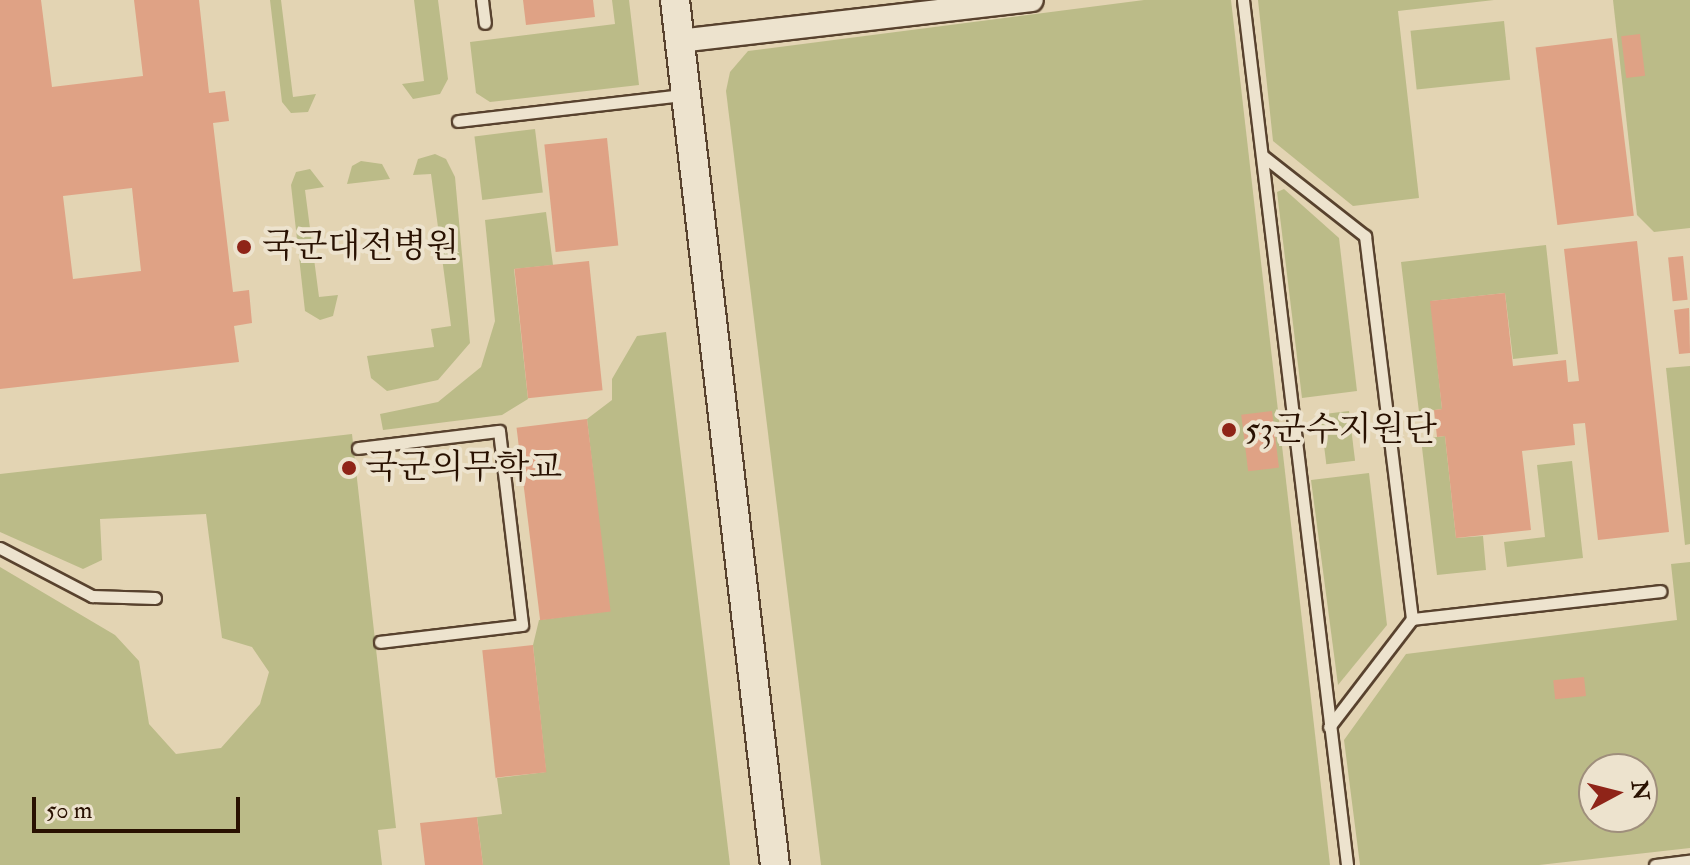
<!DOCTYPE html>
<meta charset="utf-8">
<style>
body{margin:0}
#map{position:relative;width:1690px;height:865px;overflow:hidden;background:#e3d4b3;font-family:"IM FELL Double Pica","Noto Serif KR",serif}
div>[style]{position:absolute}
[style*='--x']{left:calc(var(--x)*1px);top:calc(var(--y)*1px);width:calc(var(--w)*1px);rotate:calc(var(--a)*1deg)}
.green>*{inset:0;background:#bb8;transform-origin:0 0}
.building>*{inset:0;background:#dfa285;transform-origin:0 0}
.roads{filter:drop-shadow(2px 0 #58422e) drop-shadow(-2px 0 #58422e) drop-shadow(0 2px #58422e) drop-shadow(0 -2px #58422e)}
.service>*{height:11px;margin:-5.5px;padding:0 5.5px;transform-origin:5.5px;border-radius:5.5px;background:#ede3ce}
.minor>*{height:22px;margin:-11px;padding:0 11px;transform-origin:11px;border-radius:11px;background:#ede3ce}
.tertiary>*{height:28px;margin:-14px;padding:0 14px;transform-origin:14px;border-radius:14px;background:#ede3ce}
.dots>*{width:22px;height:22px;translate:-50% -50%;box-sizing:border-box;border:4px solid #ede3ce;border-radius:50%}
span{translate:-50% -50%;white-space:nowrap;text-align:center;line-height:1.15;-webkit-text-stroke:8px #ede3ce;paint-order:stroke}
.poi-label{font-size:34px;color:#291101}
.left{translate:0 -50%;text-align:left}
.north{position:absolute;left:1578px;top:753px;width:80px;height:80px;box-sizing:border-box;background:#ede3ce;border:2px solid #9f8f7c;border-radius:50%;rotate:83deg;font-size:22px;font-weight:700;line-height:32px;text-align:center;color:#291101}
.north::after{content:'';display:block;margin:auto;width:28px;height:36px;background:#8f2418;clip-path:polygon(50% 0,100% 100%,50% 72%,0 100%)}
.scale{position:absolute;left:32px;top:797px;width:208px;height:36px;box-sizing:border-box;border:4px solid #291101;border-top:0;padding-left:10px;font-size:24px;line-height:28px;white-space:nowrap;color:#291101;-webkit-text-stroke:6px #ede3ce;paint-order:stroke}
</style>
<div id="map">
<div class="green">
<div style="clip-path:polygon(270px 0,281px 0,293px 97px,316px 94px,308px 112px,291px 113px,282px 102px)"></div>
<div style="clip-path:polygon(414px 0,438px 0,448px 79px,440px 94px,413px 99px,402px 84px,424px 81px)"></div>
<div style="clip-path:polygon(612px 0,629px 0,639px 85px,490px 102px,476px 93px,470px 42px,615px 24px)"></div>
<div style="clip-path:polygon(1144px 0,1231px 0,1330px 865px,821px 865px,726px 91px,730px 72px,748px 51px)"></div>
<div style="clip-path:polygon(1258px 0,1494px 0,1398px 11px,1419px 198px,1353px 206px,1273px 141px)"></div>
<div style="clip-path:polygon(1613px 0,1690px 0,1690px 228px,1654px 232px,1637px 215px)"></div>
<div style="left:1504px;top:21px;width:59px;height:94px;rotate:84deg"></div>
<div style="left:535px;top:129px;width:64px;height:61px;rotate:83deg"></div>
<div style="clip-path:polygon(435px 154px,446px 159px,455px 177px,470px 343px,438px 380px,387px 391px,371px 378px,367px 356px,434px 347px,431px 329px,451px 326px,431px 174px,413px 175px,418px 159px)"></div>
<div style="clip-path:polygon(361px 161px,382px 164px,390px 179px,347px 184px,352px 166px)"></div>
<div style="clip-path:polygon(310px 169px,324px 187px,305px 190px,319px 297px,338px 295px,333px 316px,320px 320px,305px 311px,291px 185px,296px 172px)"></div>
<div style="clip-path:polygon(1284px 189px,1339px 238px,1357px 391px,1302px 398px,1277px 192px)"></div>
<div style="clip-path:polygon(546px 212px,553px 265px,514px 269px,528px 399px,502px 415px,383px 430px,380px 414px,438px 402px,481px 367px,495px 321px,485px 220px)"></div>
<div style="clip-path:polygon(1546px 245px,1558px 354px,1513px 359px,1505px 293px,1431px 301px,1442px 409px,1419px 412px,1401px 262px)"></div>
<div style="clip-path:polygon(666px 332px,730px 865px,483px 865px,477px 817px,502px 814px,497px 778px,546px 772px,533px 645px,539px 620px,609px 611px,587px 419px,612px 400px,612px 379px,637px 336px)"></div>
<div style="clip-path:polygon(1690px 366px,1690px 544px,1685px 545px,1666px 368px)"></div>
<div style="left:1349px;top:411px;width:50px;height:29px;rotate:83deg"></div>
<div style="clip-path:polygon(352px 434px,396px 828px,378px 830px,382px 865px,0 865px,0 567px,115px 635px,139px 661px,149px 724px,176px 754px,221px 748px,260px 704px,269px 672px,252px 647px,222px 638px,206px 514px,100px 519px,102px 560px,83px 569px,0 532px,0 474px)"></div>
<div style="clip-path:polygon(1445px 436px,1456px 538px,1483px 536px,1486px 570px,1437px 575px,1421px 439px)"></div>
<div style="clip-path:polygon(1572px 461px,1583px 558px,1507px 567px,1504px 542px,1545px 537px,1537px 465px)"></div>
<div style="clip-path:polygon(1369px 473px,1387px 625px,1338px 685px,1311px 480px)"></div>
<div style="clip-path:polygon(evenodd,1690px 562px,1690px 848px,1539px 865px,1360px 865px,1344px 740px,1406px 654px,1677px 620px,1671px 564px,1690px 562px,1594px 769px,1642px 769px,1642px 817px,1594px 817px,1594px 769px)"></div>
</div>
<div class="building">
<div style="clip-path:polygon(evenodd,0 0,41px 0,52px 87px,143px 76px,134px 0,199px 0,209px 93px,225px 91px,229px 121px,213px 123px,233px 292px,249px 290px,252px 323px,234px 326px,239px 362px,0 389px,0 0,132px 188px,141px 271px,73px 279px,63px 196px,132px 188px)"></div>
<div style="clip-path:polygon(523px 0,593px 0,595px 17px,526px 25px)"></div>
<div style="left:1640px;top:34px;width:42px;height:19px;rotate:83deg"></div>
<div style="left:1612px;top:38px;width:179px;height:77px;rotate:83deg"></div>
<div style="left:607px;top:138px;width:108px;height:63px;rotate:84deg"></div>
<div style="clip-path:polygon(1637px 241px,1669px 532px,1598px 540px,1585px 423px,1573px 424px,1575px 445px,1522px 451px,1531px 530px,1456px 538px,1445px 436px,1437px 437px,1434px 410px,1442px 409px,1430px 301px,1505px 293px,1513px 366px,1566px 360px,1568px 382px,1579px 381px,1564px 249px)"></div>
<div style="left:1683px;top:256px;width:44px;height:15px;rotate:84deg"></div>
<div style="left:589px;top:261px;width:130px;height:75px;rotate:84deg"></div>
<div style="clip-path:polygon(1689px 308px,1690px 353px,1679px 354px,1674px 310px)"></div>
<div style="left:1272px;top:411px;width:57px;height:31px;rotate:83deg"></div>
<div style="left:587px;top:419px;width:194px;height:71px;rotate:83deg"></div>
<div style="left:533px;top:645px;width:128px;height:51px;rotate:84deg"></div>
<div style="left:1584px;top:677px;width:19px;height:31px;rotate:84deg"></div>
<div style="clip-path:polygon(477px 817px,483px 865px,425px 865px,420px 823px)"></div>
</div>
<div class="roads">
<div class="service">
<div style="--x:482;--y:0;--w:23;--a:83"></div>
<div style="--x:1243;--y:0;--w:871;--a:83.14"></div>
<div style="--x:458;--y:121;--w:227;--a:-6.6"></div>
<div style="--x:1263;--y:156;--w:130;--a:38.1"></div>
<div style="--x:1365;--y:236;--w:386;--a:83"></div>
<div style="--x:1412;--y:619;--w:136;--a:127.5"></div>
<div style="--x:358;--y:448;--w:142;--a:-6.9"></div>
<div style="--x:499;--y:431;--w:195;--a:83.2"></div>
<div style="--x:522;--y:625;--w:143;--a:173.2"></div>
<div style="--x:0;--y:548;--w:104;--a:27.6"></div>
<div style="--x:92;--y:596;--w:63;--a:1.8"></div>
<div style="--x:1412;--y:619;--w:250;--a:-6.4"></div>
<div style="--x:1655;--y:865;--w:35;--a:-7"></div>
</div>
<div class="minor">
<div style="--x:679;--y:41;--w:355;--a:-6.6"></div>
</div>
<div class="tertiary">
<div style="--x:675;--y:0;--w:871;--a:83.41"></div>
</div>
</div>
<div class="dots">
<div style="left:244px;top:247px;background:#8f2418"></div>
<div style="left:1229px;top:430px;background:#8f2418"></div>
<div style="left:349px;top:468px;background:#8f2418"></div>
</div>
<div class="poi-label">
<span class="left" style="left:262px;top:247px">국군대전병원</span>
<span class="left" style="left:1245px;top:430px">53군수지원단</span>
<span class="left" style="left:365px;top:468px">국군의무학교</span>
</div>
<div class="north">N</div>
<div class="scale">50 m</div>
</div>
